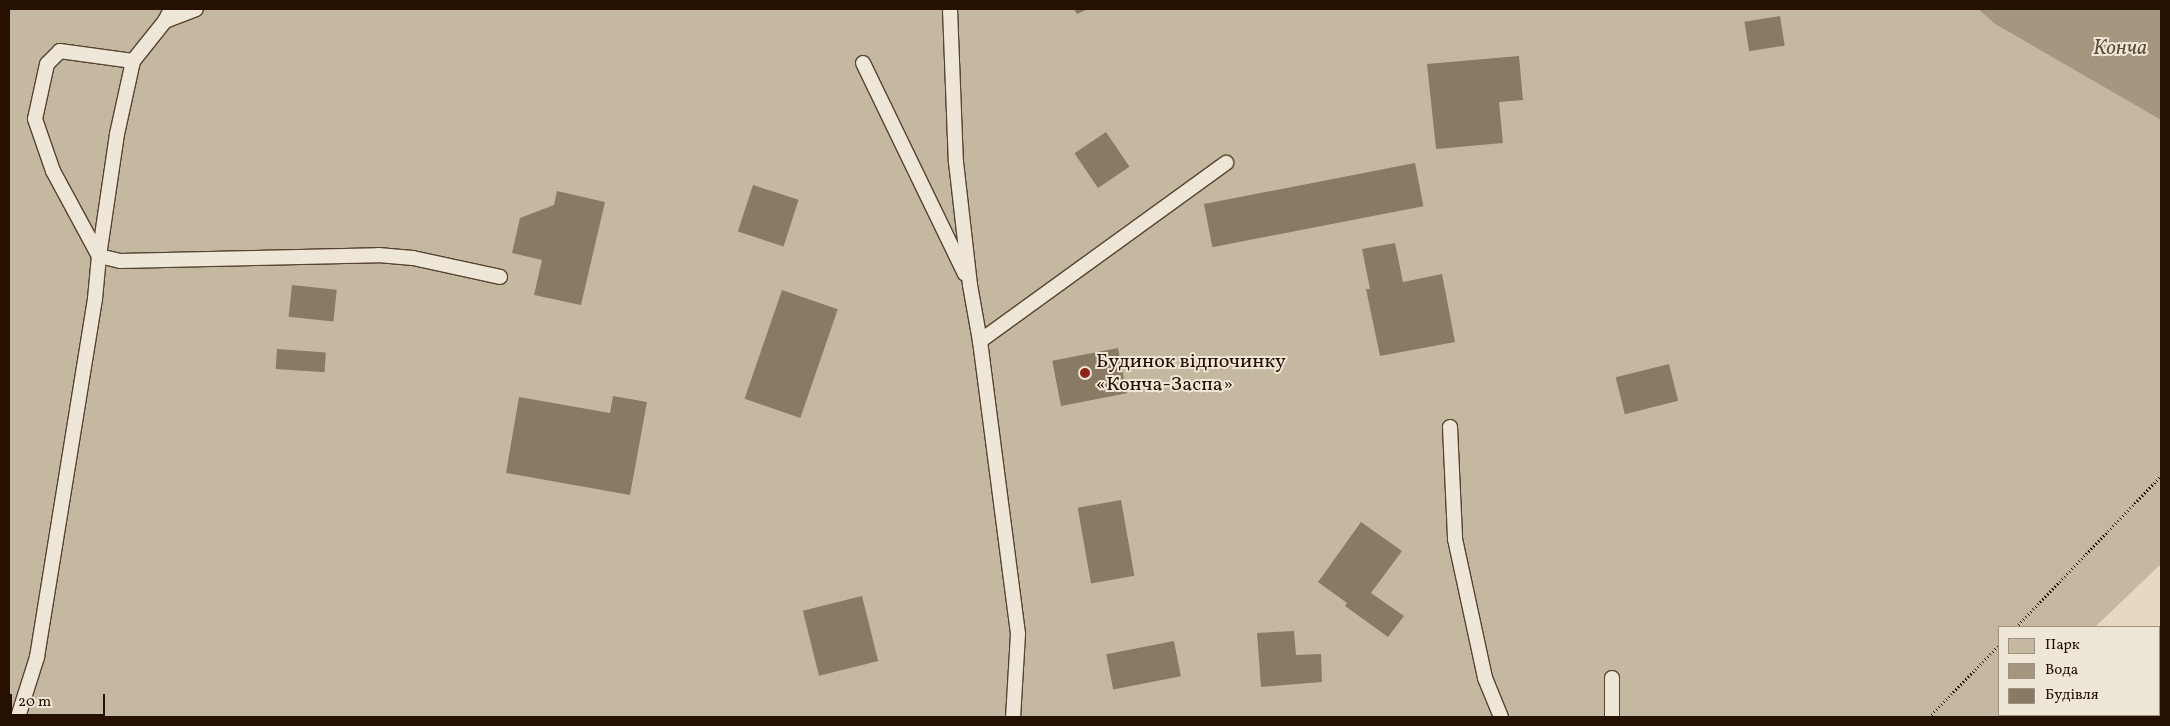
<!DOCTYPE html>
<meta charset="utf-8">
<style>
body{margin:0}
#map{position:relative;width:2170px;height:726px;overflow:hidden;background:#e5dac1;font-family:Vollkorn,serif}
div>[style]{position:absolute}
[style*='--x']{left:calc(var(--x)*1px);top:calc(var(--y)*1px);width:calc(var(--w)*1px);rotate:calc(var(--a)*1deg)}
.green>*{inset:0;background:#c5b8a0}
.water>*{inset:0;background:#a4967f}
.building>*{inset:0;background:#897a64;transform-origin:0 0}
.path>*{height:3px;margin-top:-1.5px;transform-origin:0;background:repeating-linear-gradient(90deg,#261100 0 1px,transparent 0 3.5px)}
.roads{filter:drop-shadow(1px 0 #564330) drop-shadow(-1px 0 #564330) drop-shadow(0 1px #564330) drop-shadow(0 -1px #564330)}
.lane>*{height:14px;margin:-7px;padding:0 7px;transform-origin:7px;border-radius:7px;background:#eee7d7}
.dots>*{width:14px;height:14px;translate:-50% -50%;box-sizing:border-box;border:2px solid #eee7d7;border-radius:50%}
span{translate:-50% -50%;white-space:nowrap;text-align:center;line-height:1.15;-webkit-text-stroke:4px #eee7d7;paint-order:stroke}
.poi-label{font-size:20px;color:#261100}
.left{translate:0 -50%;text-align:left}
.water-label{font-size:21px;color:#5f4d39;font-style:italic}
.frame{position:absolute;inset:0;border:10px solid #261100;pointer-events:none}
.legend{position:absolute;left:1998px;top:626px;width:162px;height:90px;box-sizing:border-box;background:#eee7d7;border:1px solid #9e9181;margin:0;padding:6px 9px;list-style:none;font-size:15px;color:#261100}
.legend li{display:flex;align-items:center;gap:10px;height:25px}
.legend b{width:25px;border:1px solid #9e9181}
.scale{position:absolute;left:10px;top:694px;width:95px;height:22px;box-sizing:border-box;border:2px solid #261100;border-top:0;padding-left:6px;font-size:15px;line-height:18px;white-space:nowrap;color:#261100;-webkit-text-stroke:4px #eee7d7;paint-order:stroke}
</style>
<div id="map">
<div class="green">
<div style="clip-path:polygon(9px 9px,1978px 9px,1995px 24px,2161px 120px,2161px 564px,2095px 627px,1999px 627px,1999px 715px,2005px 715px,2002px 717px,9px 717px)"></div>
</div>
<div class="water">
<div style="clip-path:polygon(1978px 9px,2161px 9px,2161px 120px,1995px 24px)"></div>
</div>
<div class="building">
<div style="clip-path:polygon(1074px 9px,1088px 9px,1077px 14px)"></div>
<div style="left:1780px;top:16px;width:30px;height:36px;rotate:81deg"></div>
<div style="clip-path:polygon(1519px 56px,1523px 100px,1499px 102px,1503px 143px,1436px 149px,1427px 64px)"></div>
<div style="left:1106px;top:132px;width:42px;height:38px;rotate:56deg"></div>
<div style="left:1415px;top:163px;width:44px;height:215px;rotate:79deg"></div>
<div style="left:753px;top:185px;width:48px;height:49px;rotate:18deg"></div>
<div style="clip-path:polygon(557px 191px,605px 202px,581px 305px,534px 295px,542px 260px,512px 253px,520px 218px,554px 205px)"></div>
<div style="clip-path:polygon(1395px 243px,1403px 282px,1442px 274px,1455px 342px,1380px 356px,1366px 289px,1370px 289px,1362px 249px)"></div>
<div style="left:292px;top:285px;width:45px;height:32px;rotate:6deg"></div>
<div style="left:782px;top:290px;width:59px;height:115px;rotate:19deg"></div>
<div style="left:1118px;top:348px;width:46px;height:67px;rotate:79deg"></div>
<div style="left:277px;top:349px;width:49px;height:20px;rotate:4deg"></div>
<div style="left:1669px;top:364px;width:38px;height:55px;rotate:76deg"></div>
<div style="clip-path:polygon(613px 396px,647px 402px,630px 495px,506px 473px,519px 397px,610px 413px)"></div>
<div style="left:1121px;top:500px;width:77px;height:44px;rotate:80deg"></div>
<div style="clip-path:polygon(1361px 522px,1402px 551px,1371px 593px,1404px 616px,1388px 637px,1345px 606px,1347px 603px,1318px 582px)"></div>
<div style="left:862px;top:596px;width:67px;height:61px;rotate:76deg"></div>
<div style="clip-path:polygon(1294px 631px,1296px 655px,1321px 654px,1322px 682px,1261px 687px,1257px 633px)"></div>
<div style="left:1174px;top:641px;width:36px;height:69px;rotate:79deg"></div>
</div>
<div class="path">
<div style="--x:2016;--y:627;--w:209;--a:-46.2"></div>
<div style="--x:1929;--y:717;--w:100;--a:-45.8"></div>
</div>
<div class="roads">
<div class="lane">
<div style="--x:950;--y:9;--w:153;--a:87.8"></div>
<div style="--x:956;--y:162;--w:124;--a:83.5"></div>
<div style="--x:970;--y:285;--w:57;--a:79.9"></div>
<div style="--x:980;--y:341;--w:295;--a:82.6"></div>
<div style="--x:1018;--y:634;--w:83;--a:93.4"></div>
<div style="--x:165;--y:21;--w:33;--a:-21"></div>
<div style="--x:133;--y:61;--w:51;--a:-51.3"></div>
<div style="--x:165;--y:21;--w:13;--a:-63"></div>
<div style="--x:863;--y:63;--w:234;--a:64.2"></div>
<div style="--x:980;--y:341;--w:304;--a:-35.9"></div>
<div style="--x:1450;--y:427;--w:112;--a:87.4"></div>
<div style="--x:1455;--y:539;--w:142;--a:77.8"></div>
<div style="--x:1485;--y:678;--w:42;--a:67.7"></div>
<div style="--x:18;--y:717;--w:63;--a:-72.4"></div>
<div style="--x:37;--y:657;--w:363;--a:-80.8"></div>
<div style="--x:95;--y:299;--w:43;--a:-84.7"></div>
<div style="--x:99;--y:256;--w:123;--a:-81.6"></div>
<div style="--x:117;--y:134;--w:75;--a:-77.6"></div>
<div style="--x:133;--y:61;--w:74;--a:-172.2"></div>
<div style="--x:60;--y:51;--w:18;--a:135"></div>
<div style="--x:47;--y:64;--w:56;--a:102.3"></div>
<div style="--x:35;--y:119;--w:55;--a:70.9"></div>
<div style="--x:53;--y:171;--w:97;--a:61.6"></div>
<div style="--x:99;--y:256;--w:22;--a:13"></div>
<div style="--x:120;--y:261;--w:258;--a:-1.3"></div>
<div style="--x:378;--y:255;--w:35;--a:5"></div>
<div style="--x:413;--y:258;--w:89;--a:12.3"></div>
<div style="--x:1612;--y:717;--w:39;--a:-90"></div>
</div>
</div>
<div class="dots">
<div style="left:1085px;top:373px;background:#8f2418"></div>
</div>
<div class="poi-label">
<span class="left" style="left:1096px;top:374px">Будинок відпочинку<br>«Конча-Заспа»</span>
</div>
<div class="water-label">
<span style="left:2120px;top:49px">Конча</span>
</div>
<div class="frame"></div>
<ul class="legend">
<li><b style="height:14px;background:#c5b8a0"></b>Парк</li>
<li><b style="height:14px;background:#a4967f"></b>Вода</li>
<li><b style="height:14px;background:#897a64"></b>Будівля</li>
</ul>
<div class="scale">20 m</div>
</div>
